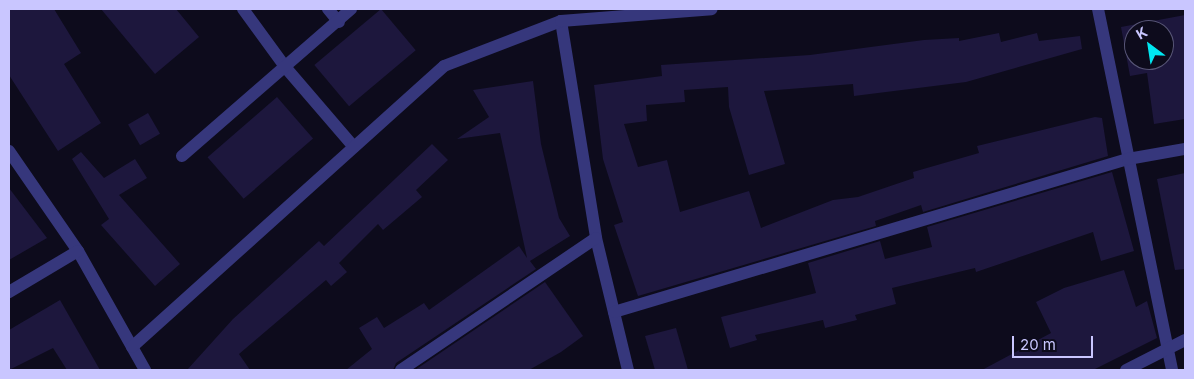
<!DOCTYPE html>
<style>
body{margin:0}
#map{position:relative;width:1194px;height:379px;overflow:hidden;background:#0d0b1c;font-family:Inter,sans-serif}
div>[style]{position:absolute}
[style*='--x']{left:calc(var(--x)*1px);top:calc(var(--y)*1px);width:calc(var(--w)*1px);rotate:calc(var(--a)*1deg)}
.building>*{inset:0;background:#1d173d;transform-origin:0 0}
.service>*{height:12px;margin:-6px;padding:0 6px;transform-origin:6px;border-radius:6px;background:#36377c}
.minor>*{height:12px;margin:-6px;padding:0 6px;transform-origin:6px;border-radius:6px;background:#36377c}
span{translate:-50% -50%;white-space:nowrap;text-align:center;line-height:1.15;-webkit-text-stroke:4.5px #0d0b1c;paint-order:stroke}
.frame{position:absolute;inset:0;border:10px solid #c9c6ff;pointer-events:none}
.north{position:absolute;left:1124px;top:20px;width:50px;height:50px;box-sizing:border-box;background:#0d0b1c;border:1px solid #585677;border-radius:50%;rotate:329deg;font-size:14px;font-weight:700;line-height:20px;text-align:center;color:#c9c6ff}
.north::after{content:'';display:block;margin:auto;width:18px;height:22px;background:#00e7f1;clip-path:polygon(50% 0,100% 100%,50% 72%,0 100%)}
.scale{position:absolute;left:1012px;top:336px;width:81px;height:22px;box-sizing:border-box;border:2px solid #c9c6ff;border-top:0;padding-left:6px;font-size:15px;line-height:18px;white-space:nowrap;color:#c9c6ff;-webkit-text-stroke:4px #0d0b1c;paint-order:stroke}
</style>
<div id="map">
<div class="building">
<div style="clip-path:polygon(9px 9px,54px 9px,81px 53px,64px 64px,101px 123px,58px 151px,9px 75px)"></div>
<div style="clip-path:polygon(101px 9px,176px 9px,199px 37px,155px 74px)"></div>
<div style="left:381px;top:9px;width:54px;height:87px;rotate:50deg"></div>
<div style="clip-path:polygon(evenodd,1185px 15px,1185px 119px,1154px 124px,1147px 73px,1130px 76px,1121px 27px,1185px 15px,1134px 30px,1164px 30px,1164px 60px,1134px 60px,1134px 30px)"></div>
<div style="clip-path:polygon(999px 33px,1001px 42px,1037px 33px,1039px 41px,1080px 36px,1082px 49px,966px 82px,854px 96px,853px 84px,764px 91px,785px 164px,749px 175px,729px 107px,728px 87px,684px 90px,685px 102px,646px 105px,647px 121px,624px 124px,638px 167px,667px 160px,680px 212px,749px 191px,761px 228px,833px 200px,858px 197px,914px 178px,913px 172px,979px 153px,977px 146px,1095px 117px,1102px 118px,1108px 156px,923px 212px,921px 205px,875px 221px,876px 226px,638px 296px,614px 225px,623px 222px,603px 159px,594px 85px,662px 76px,661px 65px,810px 55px,924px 40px,959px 38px,959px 41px)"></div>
<div style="clip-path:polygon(533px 81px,541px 144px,559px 218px,570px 236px,530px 261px,536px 269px,396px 363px,393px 370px,346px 370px,372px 349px,359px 328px,377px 317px,384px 328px,424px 303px,429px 310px,519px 246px,527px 258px,500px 133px,457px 139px,489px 117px,473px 90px)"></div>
<div style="left:277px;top:97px;width:55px;height:92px;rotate:49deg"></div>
<div style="left:148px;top:113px;width:24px;height:23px;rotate:60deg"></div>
<div style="clip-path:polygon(432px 144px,448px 160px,416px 190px,422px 197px,383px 230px,378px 224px,339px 263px,347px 272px,331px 286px,326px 280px,239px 354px,250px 370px,187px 370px,233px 319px,319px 241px,324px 246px)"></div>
<div style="clip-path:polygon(81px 152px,104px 178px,135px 159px,147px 178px,119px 195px,180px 264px,155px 286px,101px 225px,109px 219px,72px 159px)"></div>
<div style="clip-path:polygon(1112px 172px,1134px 251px,1101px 261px,1093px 232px,976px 272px,975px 268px,892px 288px,896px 304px,855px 315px,857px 320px,825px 328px,823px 320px,755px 335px,757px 340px,730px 348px,721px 317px,816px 293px,808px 263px,880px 241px,885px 259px,932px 247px,927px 227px)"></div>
<div style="clip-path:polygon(1185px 173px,1185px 269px,1175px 270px,1157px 179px)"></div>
<div style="clip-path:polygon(9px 188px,47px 238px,9px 260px)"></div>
<div style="clip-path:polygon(1124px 270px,1136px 307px,1147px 301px,1157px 338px,1093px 370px,982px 370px,1051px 333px,1036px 302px,1064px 288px)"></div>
<div style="clip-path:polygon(545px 282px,583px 336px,561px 352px,529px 370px,415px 370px)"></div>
<div style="clip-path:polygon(60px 300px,100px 370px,67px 370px,53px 348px,9px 370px,9px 330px)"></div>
<div style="clip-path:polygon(676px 328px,688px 370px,655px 370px,645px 336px)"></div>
</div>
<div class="service">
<div style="--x:243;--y:9;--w:73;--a:53.9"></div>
<div style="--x:286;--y:68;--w:104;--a:49.3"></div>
<div style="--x:328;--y:9;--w:17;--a:50"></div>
<div style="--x:182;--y:156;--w:224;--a:-41"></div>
</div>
<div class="minor">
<div style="--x:1098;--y:9;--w:369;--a:78.4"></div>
<div style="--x:561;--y:21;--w:220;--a:80.8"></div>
<div style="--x:596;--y:238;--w:136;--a:76.4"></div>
<div style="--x:9;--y:151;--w:121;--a:55.4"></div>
<div style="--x:78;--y:251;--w:137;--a:60.6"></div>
<div style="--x:9;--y:292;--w:80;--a:-30.7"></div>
<div style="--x:614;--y:312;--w:536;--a:-16.58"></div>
<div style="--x:1128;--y:159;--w:58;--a:-10"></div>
<div style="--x:132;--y:347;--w:420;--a:-42"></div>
<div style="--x:444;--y:66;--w:125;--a:-21"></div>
<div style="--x:561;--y:21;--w:151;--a:-4.5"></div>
<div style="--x:401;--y:370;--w:235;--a:-34.1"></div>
<div style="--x:1126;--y:370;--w:66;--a:-27"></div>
</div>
<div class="frame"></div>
<div class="north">K</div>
<div class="scale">20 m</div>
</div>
